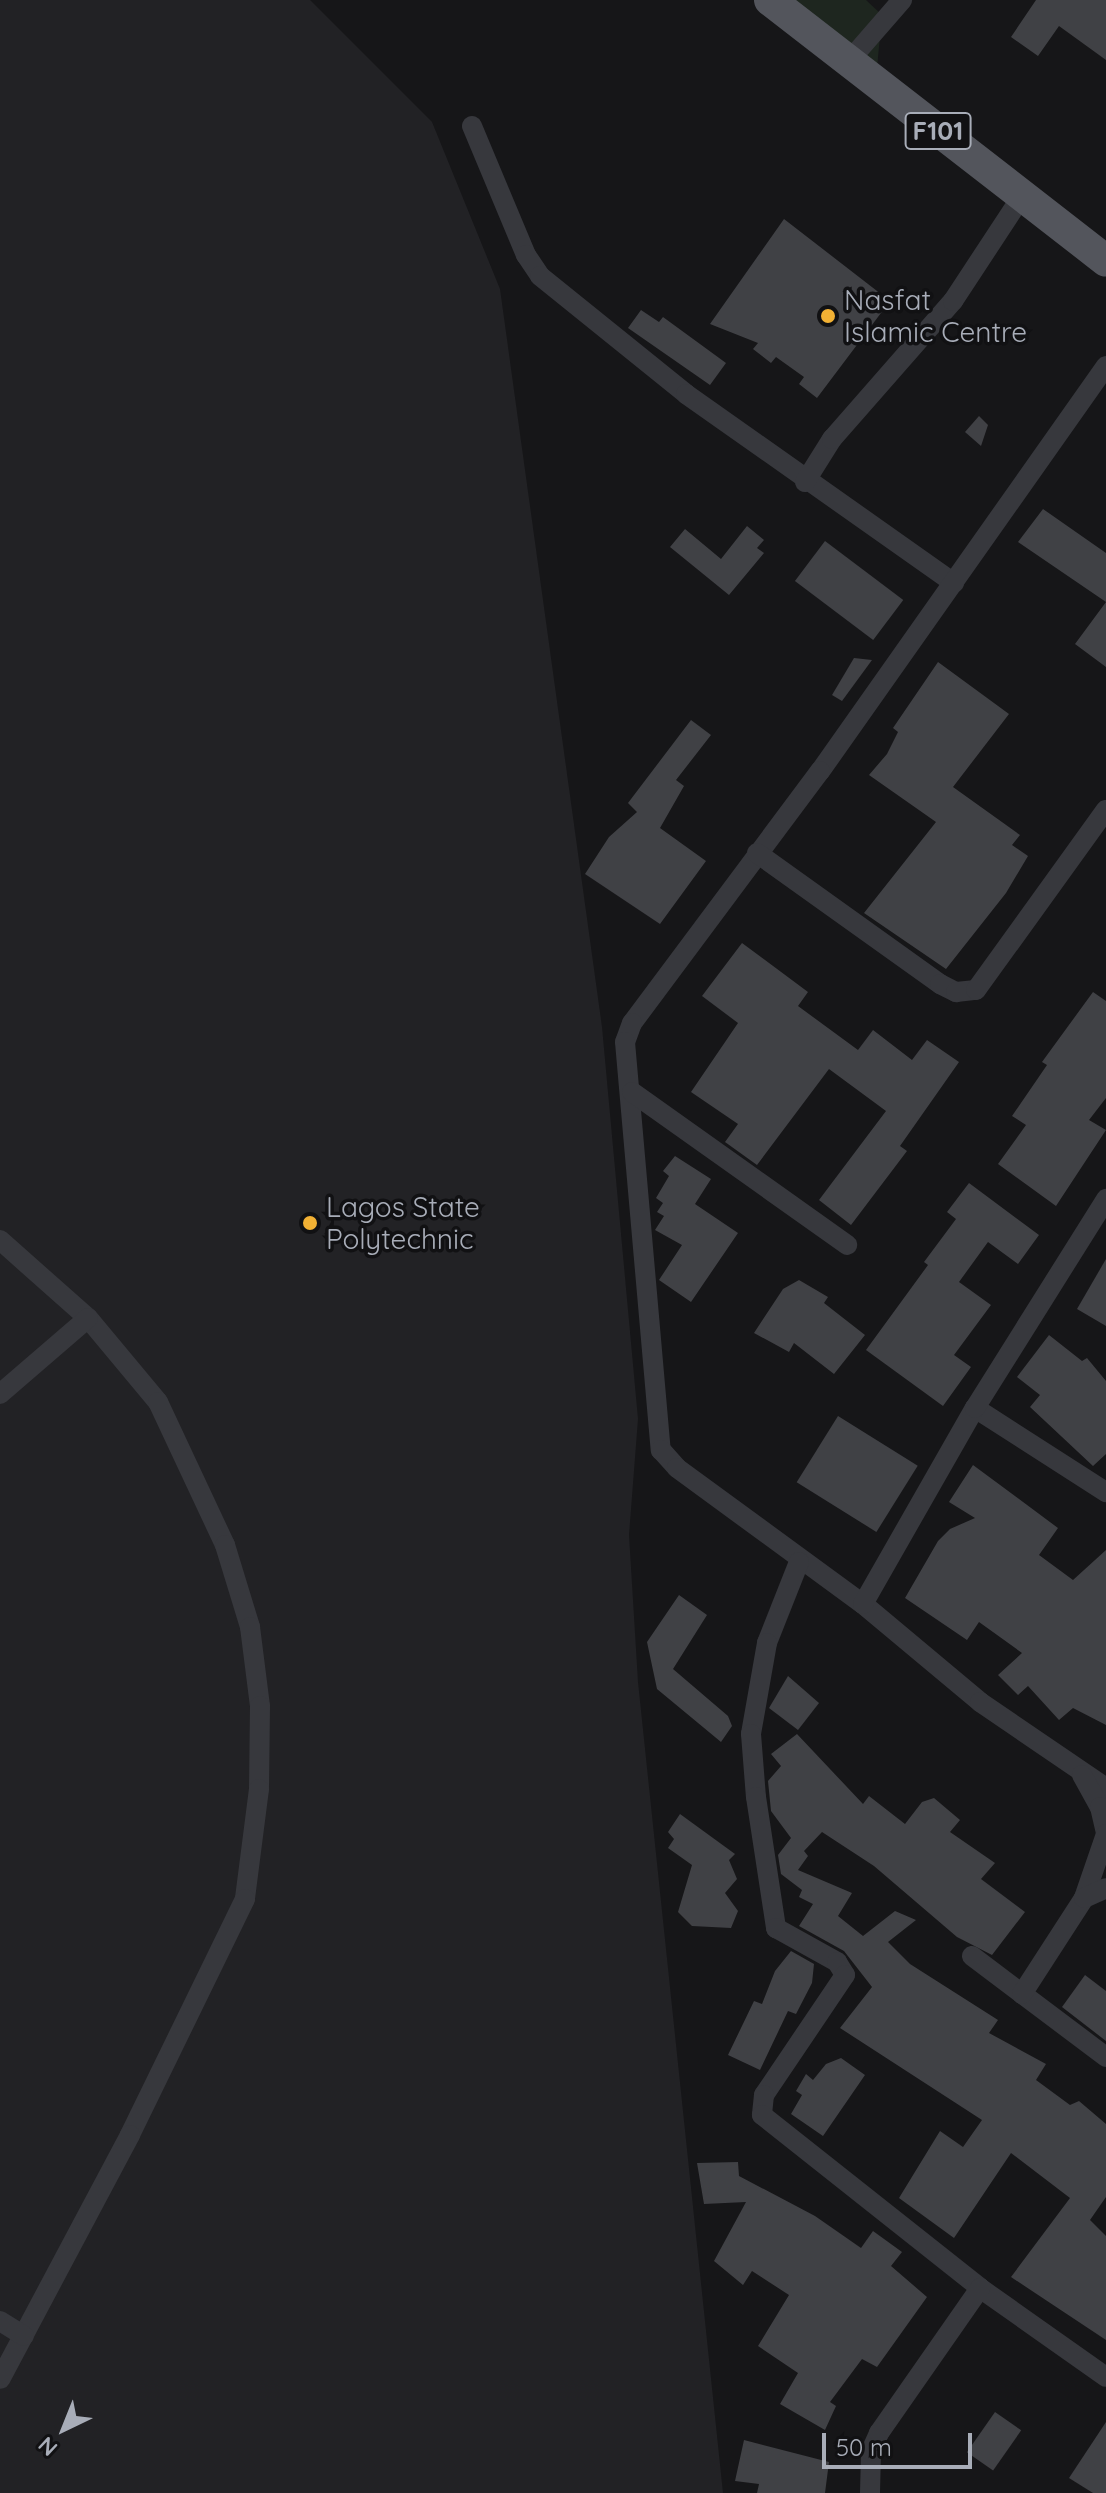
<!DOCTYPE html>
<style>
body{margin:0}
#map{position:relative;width:1106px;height:2493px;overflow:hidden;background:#161618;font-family:Quicksand,sans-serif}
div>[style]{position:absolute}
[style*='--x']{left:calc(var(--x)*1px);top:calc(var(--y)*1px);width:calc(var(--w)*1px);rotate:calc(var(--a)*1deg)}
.built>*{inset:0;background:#222225}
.green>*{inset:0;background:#1e261f}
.building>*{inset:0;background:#404145;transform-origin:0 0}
.street>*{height:20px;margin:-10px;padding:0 10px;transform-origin:10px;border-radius:10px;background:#37383d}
.primary>*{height:32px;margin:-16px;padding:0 16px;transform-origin:16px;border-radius:16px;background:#53555c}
.dots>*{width:22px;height:22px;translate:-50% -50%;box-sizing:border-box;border:4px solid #111113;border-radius:50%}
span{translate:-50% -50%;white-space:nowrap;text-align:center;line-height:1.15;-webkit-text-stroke:7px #111113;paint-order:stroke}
.shield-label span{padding:2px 6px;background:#111113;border:2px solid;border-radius:6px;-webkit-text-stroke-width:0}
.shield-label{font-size:26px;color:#a8adb8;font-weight:700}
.poi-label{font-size:28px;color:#a8adb8}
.left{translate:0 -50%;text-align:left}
.north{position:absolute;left:24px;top:2389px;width:80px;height:80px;-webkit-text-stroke:6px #111113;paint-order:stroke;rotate:223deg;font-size:22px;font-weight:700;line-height:32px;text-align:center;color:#a8adb8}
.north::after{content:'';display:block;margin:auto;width:28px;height:36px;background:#a8adb8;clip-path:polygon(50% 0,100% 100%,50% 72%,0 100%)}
.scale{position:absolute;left:822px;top:2433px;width:150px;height:36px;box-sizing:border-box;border:4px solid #a8adb8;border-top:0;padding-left:10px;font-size:24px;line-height:28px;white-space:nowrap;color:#a8adb8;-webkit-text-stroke:6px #111113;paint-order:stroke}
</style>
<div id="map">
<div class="built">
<div style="clip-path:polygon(0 0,310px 0,432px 122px,500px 289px,602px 1027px,638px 1419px,629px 1535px,638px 1682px,723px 2493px,0 2493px)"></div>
</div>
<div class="green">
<div style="clip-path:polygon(791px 0,866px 0,882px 15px,877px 68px)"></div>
</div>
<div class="building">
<div style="clip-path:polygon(1036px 0,1106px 0,1106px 60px,1059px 26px,1038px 56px,1011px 37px)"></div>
<div style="clip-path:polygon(784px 219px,890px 301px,817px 398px,799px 384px,804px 377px,776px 357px,771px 363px,753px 349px,758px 343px,710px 324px)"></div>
<div style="clip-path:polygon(641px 310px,659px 322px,663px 317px,726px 363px,710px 385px,628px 328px)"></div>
<div style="clip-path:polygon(979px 416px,988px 425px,981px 446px,965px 432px)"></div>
<div style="clip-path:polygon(1043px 509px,1106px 553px,1106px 667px,1075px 644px,1106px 602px,1018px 542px)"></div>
<div style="clip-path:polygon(747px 526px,764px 540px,757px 548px,764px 553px,729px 595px,670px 547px,685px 529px,721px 559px)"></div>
<div style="left:825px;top:541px;width:98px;height:50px;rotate:37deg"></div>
<div style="clip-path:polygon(854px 658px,872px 660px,842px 701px,832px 695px)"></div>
<div style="clip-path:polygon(938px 662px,1009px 714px,953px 787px,1020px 835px,1012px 845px,1028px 856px,1006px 893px,946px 969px,864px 913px,936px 822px,869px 775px,887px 754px,898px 732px,893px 728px)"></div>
<div style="clip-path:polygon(691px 720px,711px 735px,676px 780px,684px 786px,660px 828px,706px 861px,660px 924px,585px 874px,609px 837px,637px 812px,628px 803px)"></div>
<div style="clip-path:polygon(742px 943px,808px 992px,798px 1006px,858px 1050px,873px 1030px,912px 1060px,927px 1040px,959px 1062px,900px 1146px,907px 1151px,851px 1225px,819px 1200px,886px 1111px,829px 1069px,757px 1165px,725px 1142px,738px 1124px,691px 1092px,738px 1023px,702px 996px)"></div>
<div style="clip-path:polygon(1093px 992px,1106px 1001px,1106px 1098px,1089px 1120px,1106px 1130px,1056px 1206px,998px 1164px,1026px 1125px,1012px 1116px,1047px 1065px,1042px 1062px)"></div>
<div style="clip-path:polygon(675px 1156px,711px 1179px,695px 1204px,738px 1233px,691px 1302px,659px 1280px,682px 1245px,655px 1230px,664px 1216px,657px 1212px,663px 1203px,656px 1198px,669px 1176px,663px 1171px)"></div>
<div style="clip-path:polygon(969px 1183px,1039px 1235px,1018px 1264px,988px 1242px,959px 1282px,991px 1305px,954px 1355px,971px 1367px,943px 1406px,866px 1350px,928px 1265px,924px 1262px,956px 1219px,947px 1212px)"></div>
<div style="clip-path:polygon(1106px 1259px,1106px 1326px,1077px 1309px)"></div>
<div style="clip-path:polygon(799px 1280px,828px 1297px,824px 1303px,865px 1335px,834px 1374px,794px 1343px,789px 1352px,754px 1333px,783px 1289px)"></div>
<div style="clip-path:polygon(1049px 1335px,1082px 1361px,1087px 1358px,1106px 1381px,1106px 1454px,1093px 1466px,1030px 1407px,1040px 1395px,1017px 1377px)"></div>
<div style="left:838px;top:1416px;width:94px;height:78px;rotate:32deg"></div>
<div style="clip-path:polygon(973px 1465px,1058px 1528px,1039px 1555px,1073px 1580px,1106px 1550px,1106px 1725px,1073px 1708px,1059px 1720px,1028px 1686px,1018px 1695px,998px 1675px,1022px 1653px,979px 1622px,967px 1640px,905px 1598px,938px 1541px,950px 1529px,975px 1518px,949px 1502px)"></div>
<div style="clip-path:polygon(679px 1595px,707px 1615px,673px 1669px,728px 1716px,732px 1726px,721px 1742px,657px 1689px,647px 1642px)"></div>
<div style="clip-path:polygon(788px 1676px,819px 1703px,798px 1730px,769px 1708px)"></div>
<div style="clip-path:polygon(797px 1734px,863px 1804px,869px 1796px,905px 1824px,922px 1802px,934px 1798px,960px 1820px,950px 1832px,995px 1863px,981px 1879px,1025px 1912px,992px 1955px,957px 1937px,874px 1866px,822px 1832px,804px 1851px,808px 1856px,798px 1870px,852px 1893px,838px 1916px,863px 1936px,895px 1911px,916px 1920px,888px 1942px,910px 1964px,998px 2020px,989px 2033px,1046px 2064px,1036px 2080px,1070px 2105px,1079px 2101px,1106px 2124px,1106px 2197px,1090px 2220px,1106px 2236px,1106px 2340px,1011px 2277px,1070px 2198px,1011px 2153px,954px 2238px,899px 2198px,940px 2131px,963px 2147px,982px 2120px,840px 2028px,872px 1987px,844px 1951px,799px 1926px,813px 1904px,799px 1897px,802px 1890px,781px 1874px,778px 1855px,791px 1838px,771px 1811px,768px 1781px,781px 1766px,771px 1754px)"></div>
<div style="clip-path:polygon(680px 1814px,735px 1854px,729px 1860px,737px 1879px,725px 1893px,738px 1911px,731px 1928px,692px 1926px,678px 1912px,692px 1865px,668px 1848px,674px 1839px,668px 1832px)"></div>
<div style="clip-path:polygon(791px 1951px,814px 1964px,812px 1983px,796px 2014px,788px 2011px,760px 2070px,728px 2055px,754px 2001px,762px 2004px,775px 1971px)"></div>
<div style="clip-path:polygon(1085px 1975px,1106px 1991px,1106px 2041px,1062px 2007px)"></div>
<div style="clip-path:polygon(841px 2058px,865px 2075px,823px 2136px,791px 2114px,802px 2095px,796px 2091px,806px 2074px,813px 2080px,826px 2064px)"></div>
<div style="clip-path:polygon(738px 2162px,739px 2176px,815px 2216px,861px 2248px,873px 2231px,902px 2252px,891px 2266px,927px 2297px,877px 2367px,862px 2359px,830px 2402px,836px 2406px,825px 2430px,780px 2404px,798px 2373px,758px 2346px,789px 2295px,752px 2271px,743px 2285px,714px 2261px,746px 2202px,704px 2204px,697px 2163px)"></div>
<div style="left:995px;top:2412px;width:32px;height:49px;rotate:35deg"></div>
<div style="clip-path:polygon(1106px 2422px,1106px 2493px,1093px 2493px,1069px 2478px)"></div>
<div style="clip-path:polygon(744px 2440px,829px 2462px,825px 2493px,757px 2493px,759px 2484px,735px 2481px)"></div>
</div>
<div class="street">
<div style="--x:849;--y:61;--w:81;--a:-49"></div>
<div style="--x:472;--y:126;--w:140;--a:67.3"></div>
<div style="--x:526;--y:255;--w:25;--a:56"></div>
<div style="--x:540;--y:276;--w:188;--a:38.9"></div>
<div style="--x:686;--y:394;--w:328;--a:35.2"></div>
<div style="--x:1106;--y:366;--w:496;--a:125.2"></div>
<div style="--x:820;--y:771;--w:314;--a:126.7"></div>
<div style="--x:632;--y:1023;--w:20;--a:110"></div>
<div style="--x:625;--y:1042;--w:410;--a:85"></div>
<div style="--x:661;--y:1450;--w:24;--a:48"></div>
<div style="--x:677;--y:1468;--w:230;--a:36.2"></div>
<div style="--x:863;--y:1604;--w:153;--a:39.9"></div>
<div style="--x:980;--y:1702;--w:153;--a:34.3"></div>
<div style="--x:805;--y:482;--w:51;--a:-57.9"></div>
<div style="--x:832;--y:439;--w:184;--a:-48.8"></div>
<div style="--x:953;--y:301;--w:126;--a:-56.7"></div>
<div style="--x:757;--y:853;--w:225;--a:35.6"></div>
<div style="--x:940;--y:984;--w:18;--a:27"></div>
<div style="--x:956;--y:992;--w:20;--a:-6"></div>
<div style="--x:976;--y:990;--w:222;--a:-54.2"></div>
<div style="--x:632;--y:1092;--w:264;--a:35.4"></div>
<div style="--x:0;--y:1240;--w:118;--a:41.6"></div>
<div style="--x:88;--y:1318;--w:109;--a:50.2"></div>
<div style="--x:158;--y:1402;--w:158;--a:64.9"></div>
<div style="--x:225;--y:1545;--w:86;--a:73"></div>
<div style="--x:250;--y:1627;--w:80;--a:82.8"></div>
<div style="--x:260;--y:1706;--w:83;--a:90.7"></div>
<div style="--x:259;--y:1789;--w:111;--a:97.3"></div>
<div style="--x:245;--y:1899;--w:263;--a:116"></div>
<div style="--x:130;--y:2135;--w:276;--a:118"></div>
<div style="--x:0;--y:1394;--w:116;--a:-40.8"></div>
<div style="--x:975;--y:1408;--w:156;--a:32.7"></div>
<div style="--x:799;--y:1562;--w:87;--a:111.6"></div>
<div style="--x:767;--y:1643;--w:92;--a:100"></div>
<div style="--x:751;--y:1734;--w:63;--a:85.5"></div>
<div style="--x:756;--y:1797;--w:133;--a:81.3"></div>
<div style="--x:776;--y:1928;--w:70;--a:29.1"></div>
<div style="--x:837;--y:1962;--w:15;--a:58"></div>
<div style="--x:845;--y:1975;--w:145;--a:124"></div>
<div style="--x:764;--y:2095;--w:20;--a:96"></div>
<div style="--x:762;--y:2115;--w:278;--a:38.4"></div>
<div style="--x:980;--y:2288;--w:154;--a:35.2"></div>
<div style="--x:863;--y:1604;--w:226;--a:-60.3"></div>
<div style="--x:975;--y:1408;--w:247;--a:-57.9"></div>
<div style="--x:1082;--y:1775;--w:37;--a:61"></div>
<div style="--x:1100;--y:1807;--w:28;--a:77"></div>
<div style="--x:1106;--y:1834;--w:68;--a:109"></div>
<div style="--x:972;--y:1956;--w:168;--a:37"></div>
<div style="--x:1022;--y:1994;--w:114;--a:-57.1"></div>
<div style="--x:1084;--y:1898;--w:24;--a:-24"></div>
<div style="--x:0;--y:2321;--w:28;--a:32"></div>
<div style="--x:870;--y:2493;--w:42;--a:-88.6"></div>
<div style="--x:871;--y:2451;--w:20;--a:-66"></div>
<div style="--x:879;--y:2433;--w:177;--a:-55.1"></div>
</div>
<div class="primary">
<div style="--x:770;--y:0;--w:425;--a:37.8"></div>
</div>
<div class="dots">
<div style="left:828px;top:316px;background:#f2b134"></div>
<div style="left:310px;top:1223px;background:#f2b134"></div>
</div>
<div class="shield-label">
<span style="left:938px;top:131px">F101</span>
</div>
<div class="poi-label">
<span class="left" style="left:844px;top:316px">Nasfat<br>Islamic Centre</span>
<span class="left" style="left:326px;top:1223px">Lagos State<br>Polytechnic</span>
</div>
<div class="north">N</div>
<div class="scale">50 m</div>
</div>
